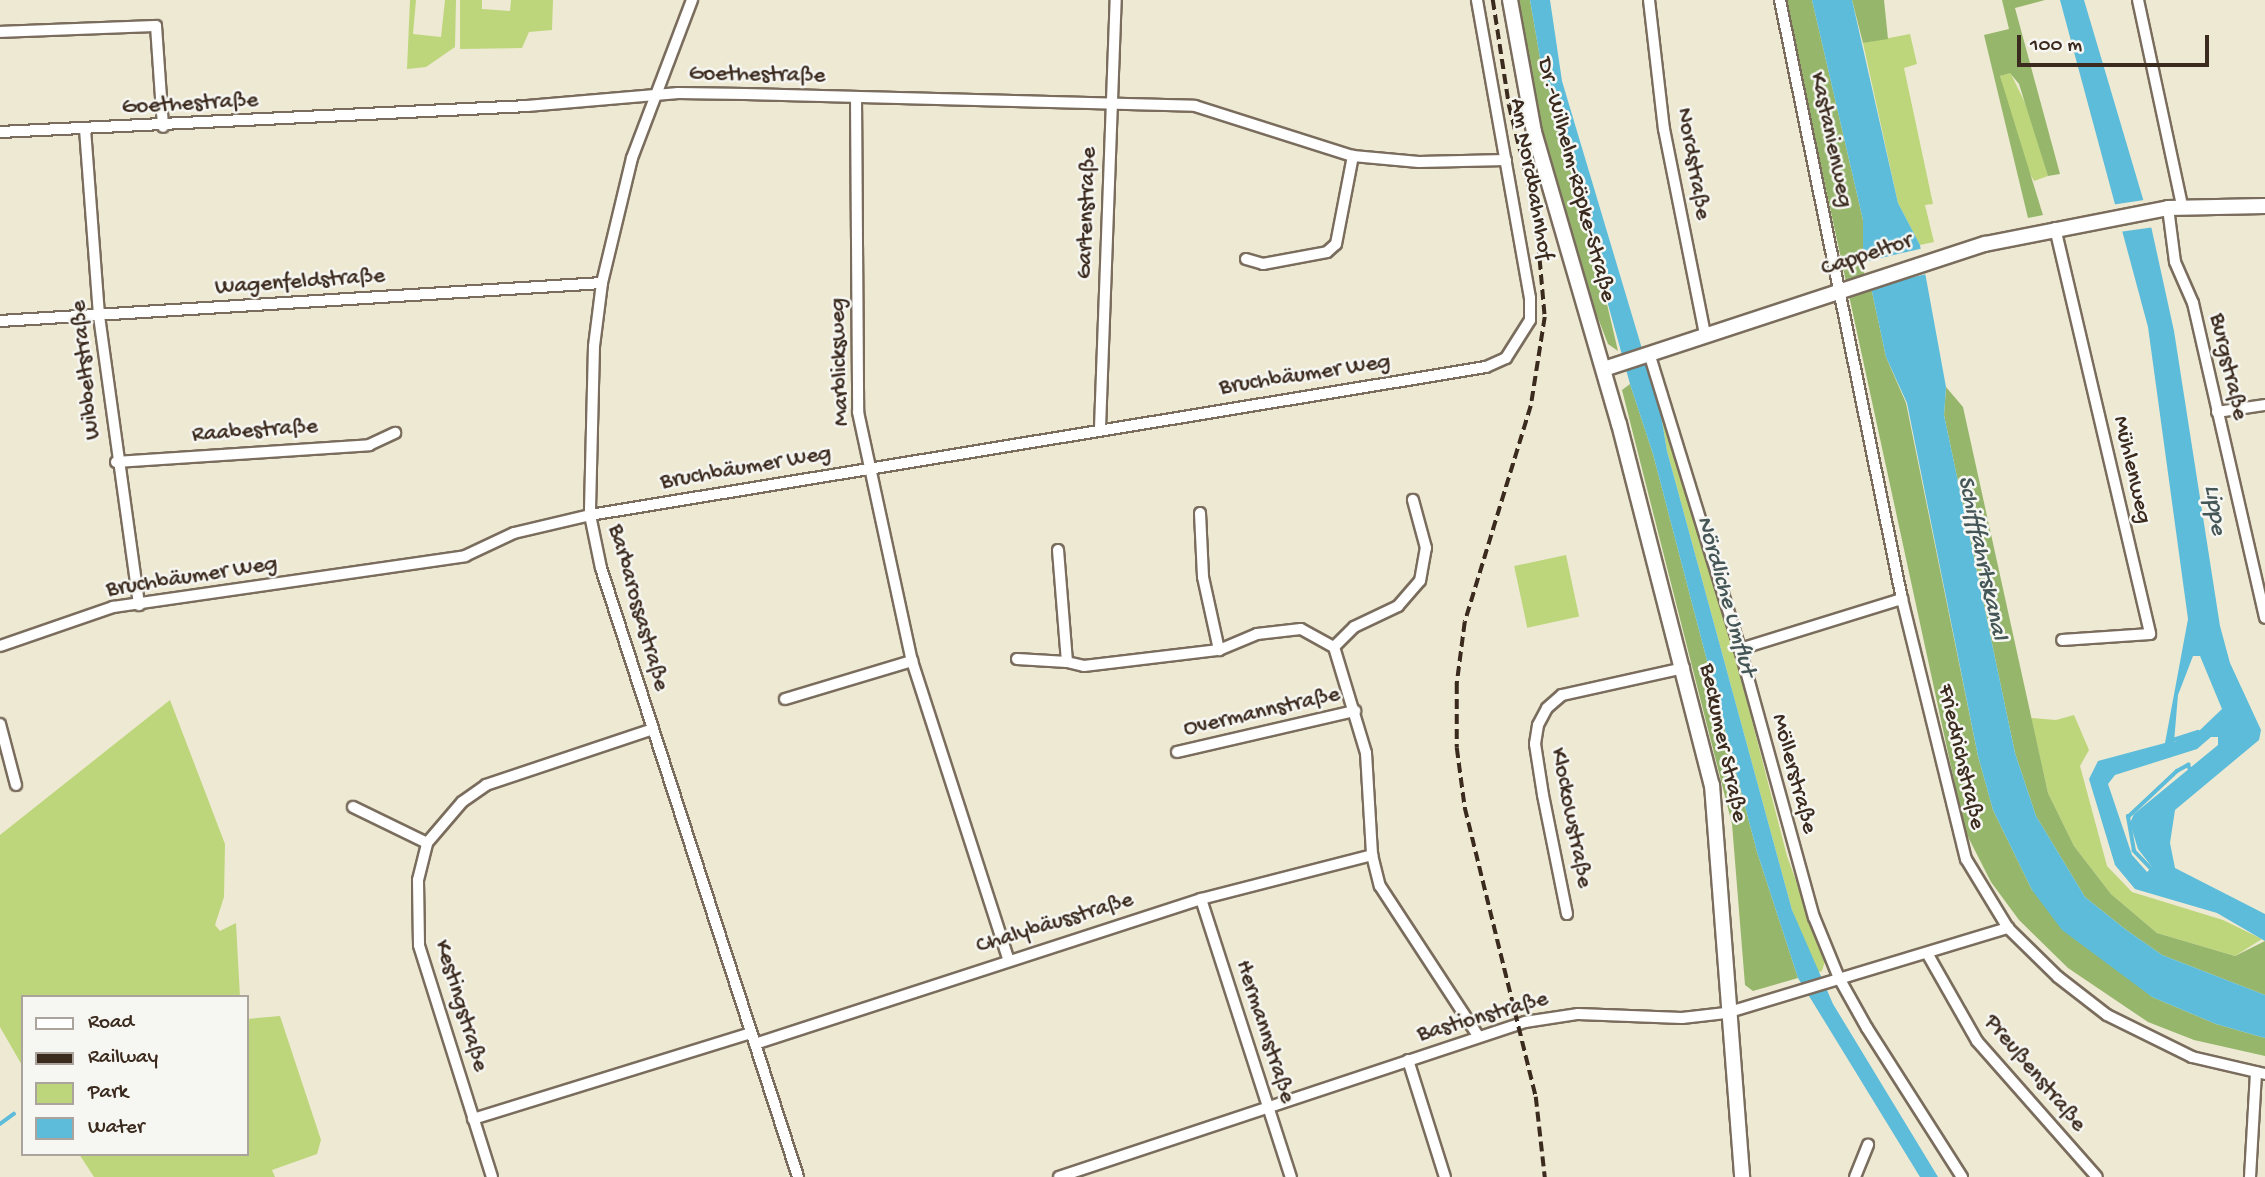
<!DOCTYPE html>
<meta charset="utf-8">
<style>
body{margin:0}
#map{position:relative;width:2265px;height:1177px;overflow:hidden;background:#eee9d3;font-family:"Gochi Hand",sans-serif}
div>[style]{position:absolute}
[style*='--x']{left:calc(var(--x)*1px);top:calc(var(--y)*1px);width:calc(var(--w)*1px);rotate:calc(var(--a)*1deg)}
.green>*{inset:0;background:#bdd67b;transform-origin:0 0}
.forest>*{inset:0;background:#96b76b}
.water>*{inset:0;background:#5cbcda}
.pier>*{inset:0;background:#eee9d3;transform-origin:0 0}
.stream>*{height:3.5px;margin:-1.75px;padding:0 1.75px;transform-origin:1.75px;border-radius:1.75px;background:#5cbcda}
.roads{filter:drop-shadow(2px 0 #7a6d5d) drop-shadow(-2px 0 #7a6d5d) drop-shadow(0 2px #7a6d5d) drop-shadow(0 -2px #7a6d5d)}
.street>*{height:10px;margin:-5px;padding:0 5px;transform-origin:5px;border-radius:5px;background:#fff}
.secondary>*{height:14px;margin:-7px;padding:0 7px;transform-origin:7px;border-radius:7px;background:#fff}
.rail>*{height:3.5px;margin-top:-1.75px;transform-origin:0;background:repeating-linear-gradient(90deg,#3b2a1e 0 10px,transparent 0 15px)}
span{translate:-50% -50%;white-space:nowrap;text-align:center;line-height:1.15;-webkit-text-stroke:5px #f6f6f2;paint-order:stroke}
.street-label{font-size:23px;color:#3b2a1e}
.water-label{font-size:24px;color:#455656;font-style:italic}
.legend{position:absolute;left:21px;top:995px;width:228px;height:161px;box-sizing:border-box;background:#f6f6f2;border:2px solid #aba49d;margin:0;padding:9px 12px;list-style:none;font-size:21px;color:#3b2a1e}
.legend li{display:flex;align-items:center;gap:14px;height:35px}
.legend b{width:35px;border:2px solid #aba49d}
.scale{position:absolute;left:2017px;top:35px;width:192px;height:32px;box-sizing:border-box;border:4px solid #3b2a1e;border-top:0;padding-left:9px;font-size:21px;line-height:24px;white-space:nowrap;color:#3b2a1e;-webkit-text-stroke:5px #f6f6f2;paint-order:stroke}
</style>
<div id="map">
<div class="green">
<div style="clip-path:polygon(410px 0,416px 0,413px 34px,441px 37px,445px 0,456px 0,455px 47px,426px 67px,407px 69px)"></div>
<div style="clip-path:polygon(460px 0,482px 0,482px 9px,510px 11px,511px 0,553px 0,552px 30px,529px 32px,522px 48px,460px 49px)"></div>
<div style="clip-path:polygon(1910px 34px,1917px 64px,1904px 68px,1933px 204px,1925px 205px,1934px 242px,1920px 245px,1898px 203px,1863px 43px)"></div>
<div style="clip-path:polygon(2010px 72px,2032px 117px,2048px 176px,2034px 181px,2022px 159px,2000px 76px)"></div>
<div style="clip-path:polygon(1660px 409px,1734px 651px,1787px 856px,1825px 961px,1822px 971px,1816px 973px,1792px 910px,1667px 451px)"></div>
<div style="left:1566px;top:555px;width:63px;height:53px;rotate:78deg"></div>
<div style="clip-path:polygon(170px 700px,225px 844px,224px 897px,215px 925px,220px 931px,236px 923px,240px 997px,23px 997px,23px 1067px,0 1027px,0 835px)"></div>
<div style="clip-path:polygon(2074px 715px,2089px 750px,2080px 766px,2107px 866px,2132px 892px,2223px 920px,2262px 939px,2235px 956px,2157px 933px,2111px 894px,2074px 846px,2048px 793px,2031px 718px,2056px 720px)"></div>
<div style="clip-path:polygon(280px 1016px,321px 1140px,317px 1154px,272px 1170px,275px 1177px,94px 1177px,79px 1154px,247px 1154px,247px 1019px)"></div>
</div>
<div class="forest">
<div style="clip-path:polygon(1519px 0,1530px 0,1540px 58px,1581px 193px,1618px 351px,1608px 344px,1596px 313px,1538px 114px)"></div>
<div style="clip-path:polygon(1785px 0,1812px 0,1863px 220px,1863px 250px,1886px 357px,1906px 403px,1978px 756px,1993px 810px,2032px 890px,2152px 997px,2216px 1024px,2265px 1038px,2265px 1056px,2194px 1040px,2148px 1022px,2068px 968px,2019px 920px,1991px 882px,1965px 831px)"></div>
<div style="clip-path:polygon(1852px 0,1884px 0,1888px 39px,1863px 43px)"></div>
<div style="clip-path:polygon(2002px 0,2045px 0,2015px 8px,2060px 174px,2048px 176px,2019px 84px,2010px 73px,2000px 76px,2043px 215px,2028px 218px,1984px 35px,2009px 29px)"></div>
<div style="clip-path:polygon(1630px 384px,1653px 454px,1757px 852px,1798px 978px,1753px 991px,1745px 985px,1732px 824px,1622px 390px)"></div>
<div style="clip-path:polygon(1946px 387px,1963px 407px,2048px 793px,2074px 846px,2111px 894px,2157px 933px,2235px 956px,2265px 941px,2265px 995px,2162px 955px,2125px 929px,2085px 897px,2036px 816px,2015px 753px,1944px 415px)"></div>
</div>
<div class="water">
<div style="clip-path:polygon(1530px 0,1550px 0,1562px 81px,1660px 409px,1667px 451px,1792px 910px,1833px 1004px,1938px 1177px,1920px 1177px,1798px 978px,1757px 852px,1653px 454px,1630px 384px,1540px 58px)"></div>
<div style="clip-path:polygon(1812px 0,1852px 0,1898px 203px,1920px 245px,1946px 387px,1944px 415px,2015px 753px,2036px 816px,2085px 897px,2125px 929px,2162px 955px,2265px 995px,2265px 1038px,2216px 1024px,2152px 997px,2062px 930px,2032px 890px,1993px 810px,1978px 756px,1907px 403px,1886px 357px,1863px 250px,1863px 220px)"></div>
<div style="clip-path:polygon(evenodd,2060px 0,2084px 0,2151px 226px,2174px 331px,2220px 626px,2230px 663px,2261px 730px,2259px 740px,2175px 810px,2170px 843px,2175px 868px,2265px 914px,2265px 941px,2217px 913px,2135px 889px,2115px 865px,2089px 779px,2098px 761px,2165px 743px,2188px 619px,2148px 327px,2060px 0,2193px 656px,2200px 656px,2222px 709px,2200px 730px,2174px 742px,2178px 695px,2193px 656px,2060px 0,2211px 737px,2218px 737px,2218px 745px,2134px 814px,2130px 823px,2138px 849px,2152px 867px,2147px 872px,2132px 855px,2108px 784px,2115px 775px,2197px 749px,2211px 737px)"></div>
</div>
<div class="pier">
<div style="clip-path:polygon(2144px 200px,2155px 227px,2119px 232px,2111px 205px)"></div>
<div style="left:1924px;top:248px;width:26px;height:64px;rotate:77deg"></div>
</div>
<div class="stream">
<div style="--x:2170;--y:741;--w:29;--a:-18"></div>
<div style="--x:2154;--y:872;--w:29;--a:-134"></div>
<div style="--x:2134;--y:851;--w:35;--a:-100"></div>
<div style="--x:2128;--y:817;--w:67;--a:-43.2"></div>
<div style="--x:2177;--y:771;--w:13;--a:-29"></div>
<div style="--x:2188;--y:765;--w:6;--a:59"></div>
<div style="--x:0;--y:1124;--w:17;--a:-36"></div>
</div>
<div class="roads">
<div class="street">
<div style="--x:692;--y:0;--w:169;--a:110.8"></div>
<div style="--x:632;--y:158;--w:129;--a:103.5"></div>
<div style="--x:602;--y:283;--w:64;--a:97.2"></div>
<div style="--x:594;--y:346;--w:169;--a:91.4"></div>
<div style="--x:590;--y:515;--w:54;--a:78.3"></div>
<div style="--x:601;--y:568;--w:640;--a:72.07"></div>
<div style="--x:1649;--y:0;--w:130;--a:83.4"></div>
<div style="--x:1664;--y:129;--w:209;--a:78.7"></div>
<div style="--x:1780;--y:0;--w:611;--a:78.49"></div>
<div style="--x:1902;--y:599;--w:268;--a:76.2"></div>
<div style="--x:1966;--y:859;--w:81;--a:58.7"></div>
<div style="--x:2008;--y:928;--w:70;--a:44.4"></div>
<div style="--x:2058;--y:977;--w:62;--a:37.8"></div>
<div style="--x:2107;--y:1015;--w:95;--a:26.3"></div>
<div style="--x:2192;--y:1057;--w:75;--a:13.1"></div>
<div style="--x:2138;--y:0;--w:211;--a:77.9"></div>
<div style="--x:0;--y:32;--w:156;--a:-2.2"></div>
<div style="--x:156;--y:26;--w:101;--a:86"></div>
<div style="--x:856;--y:98;--w:314;--a:89.6"></div>
<div style="--x:858;--y:412;--w:255;--a:77.8"></div>
<div style="--x:912;--y:661;--w:312;--a:72.1"></div>
<div style="--x:85;--y:129;--w:188;--a:85.7"></div>
<div style="--x:99;--y:316;--w:292;--a:82.1"></div>
<div style="--x:0;--y:132;--w:528;--a:-2.82"></div>
<div style="--x:527;--y:106;--w:152;--a:-4.9"></div>
<div style="--x:678;--y:93;--w:67;--a:0.9"></div>
<div style="--x:745;--y:94;--w:450;--a:1.5"></div>
<div style="--x:1195;--y:106;--w:166;--a:17.6"></div>
<div style="--x:1353;--y:156;--w:66;--a:5.2"></div>
<div style="--x:1419;--y:162;--w:87;--a:-1.3"></div>
<div style="--x:2168;--y:208;--w:54;--a:82.6"></div>
<div style="--x:2175;--y:262;--w:45;--a:66.3"></div>
<div style="--x:2193;--y:303;--w:323;--a:77.1"></div>
<div style="--x:2055;--y:228;--w:417;--a:76.8"></div>
<div style="--x:2150;--y:634;--w:88;--a:176.1"></div>
<div style="--x:1246;--y:259;--w:18;--a:16"></div>
<div style="--x:1263;--y:264;--w:65;--a:-10.6"></div>
<div style="--x:1327;--y:252;--w:12;--a:-42"></div>
<div style="--x:1336;--y:244;--w:90;--a:-79.1"></div>
<div style="--x:0;--y:321;--w:603;--a:-3.61"></div>
<div style="--x:1649;--y:353;--w:310;--a:72.9"></div>
<div style="--x:1740;--y:649;--w:278;--a:74.6"></div>
<div style="--x:1814;--y:917;--w:66;--a:67.7"></div>
<div style="--x:1839;--y:978;--w:57;--a:60.8"></div>
<div style="--x:1867;--y:1028;--w:177;--a:57.5"></div>
<div style="--x:2217;--y:412;--w:49;--a:-8.3"></div>
<div style="--x:1100;--y:428;--w:428;--a:-87.9"></div>
<div style="--x:116;--y:462;--w:254;--a:-3.8"></div>
<div style="--x:369;--y:445;--w:29;--a:-25"></div>
<div style="--x:1200;--y:513;--w:64;--a:87.3"></div>
<div style="--x:1203;--y:577;--w:75;--a:77.6"></div>
<div style="--x:1058;--y:550;--w:112;--a:85.4"></div>
<div style="--x:1067;--y:662;--w:17;--a:13"></div>
<div style="--x:1084;--y:666;--w:136;--a:-6.8"></div>
<div style="--x:1219;--y:650;--w:41;--a:-22.8"></div>
<div style="--x:1257;--y:634;--w:44;--a:-6.5"></div>
<div style="--x:1301;--y:629;--w:38;--a:29"></div>
<div style="--x:1334;--y:647;--w:28;--a:-45"></div>
<div style="--x:1354;--y:627;--w:49;--a:-25.5"></div>
<div style="--x:1398;--y:606;--w:33;--a:-49"></div>
<div style="--x:1420;--y:581;--w:34;--a:-80"></div>
<div style="--x:1426;--y:548;--w:50;--a:-105.2"></div>
<div style="--x:0;--y:646;--w:120;--a:-19"></div>
<div style="--x:113;--y:607;--w:356;--a:-8.2"></div>
<div style="--x:465;--y:556;--w:54;--a:-25.1"></div>
<div style="--x:514;--y:533;--w:78;--a:-13.3"></div>
<div style="--x:590;--y:515;--w:908;--a:-9.38"></div>
<div style="--x:1486;--y:367;--w:22;--a:-24"></div>
<div style="--x:1506;--y:358;--w:45;--a:-57.7"></div>
<div style="--x:1530;--y:320;--w:22;--a:-90"></div>
<div style="--x:1530;--y:298;--w:303;--a:-100.1"></div>
<div style="--x:1334;--y:647;--w:111;--a:73.2"></div>
<div style="--x:1366;--y:753;--w:102;--a:86.6"></div>
<div style="--x:1372;--y:855;--w:32;--a:76"></div>
<div style="--x:1380;--y:886;--w:179;--a:56.8"></div>
<div style="--x:1740;--y:649;--w:170;--a:-17.2"></div>
<div style="--x:1017;--y:659;--w:50;--a:3.4"></div>
<div style="--x:785;--y:699;--w:133;--a:-16.7"></div>
<div style="--x:0;--y:724;--w:63;--a:75.3"></div>
<div style="--x:1177;--y:752;--w:183;--a:-13"></div>
<div style="--x:353;--y:807;--w:82;--a:25.9"></div>
<div style="--x:1201;--y:899;--w:292;--a:72.1"></div>
<div style="--x:1567;--y:914;--w:121;--a:-101.4"></div>
<div style="--x:1543;--y:795;--w:52;--a:-98.9"></div>
<div style="--x:1535;--y:744;--w:19;--a:-81"></div>
<div style="--x:1538;--y:725;--w:19;--a:-62"></div>
<div style="--x:1547;--y:708;--w:20;--a:-41"></div>
<div style="--x:1562;--y:695;--w:125;--a:-12.5"></div>
<div style="--x:1927;--y:953;--w:101;--a:60.4"></div>
<div style="--x:1977;--y:1041;--w:181;--a:48.6"></div>
<div style="--x:755;--y:1044;--w:469;--a:-18"></div>
<div style="--x:1201;--y:899;--w:177;--a:-14.4"></div>
<div style="--x:1408;--y:1060;--w:123;--a:72.5"></div>
<div style="--x:473;--y:1119;--w:291;--a:-17.2"></div>
<div style="--x:492;--y:1177;--w:243;--a:-107.5"></div>
<div style="--x:419;--y:945;--w:65;--a:-90.9"></div>
<div style="--x:418;--y:880;--w:38;--a:-76"></div>
<div style="--x:427;--y:843;--w:54;--a:-49.5"></div>
<div style="--x:462;--y:802;--w:29;--a:-35"></div>
<div style="--x:486;--y:785;--w:176;--a:-18.5"></div>
<div style="--x:1059;--y:1177;--w:491;--a:-18.4"></div>
<div style="--x:1525;--y:1022;--w:54;--a:-8.6"></div>
<div style="--x:1578;--y:1014;--w:104;--a:2.2"></div>
<div style="--x:1682;--y:1018;--w:44;--a:-6.5"></div>
<div style="--x:1726;--y:1013;--w:295;--a:-16.8"></div>
<div style="--x:1855;--y:1177;--w:35;--a:-68"></div>
<div style="--x:2250;--y:1177;--w:105;--a:-86.7"></div>
</div>
<div class="secondary">
<div style="--x:1510;--y:0;--w:134;--a:79.7"></div>
<div style="--x:1534;--y:132;--w:304;--a:73.8"></div>
<div style="--x:1619;--y:424;--w:373;--a:75.6"></div>
<div style="--x:1712;--y:785;--w:393;--a:85.6"></div>
<div style="--x:1604;--y:369;--w:401;--a:-18.2"></div>
<div style="--x:1985;--y:244;--w:187;--a:-11.1"></div>
<div style="--x:2168;--y:208;--w:97;--a:-1.2"></div>
</div>
</div>
<div class="rail">
<div style="--x:1493;--y:0;--w:106;--a:81.3"></div>
<div style="--x:1509;--y:105;--w:113;--a:76.2"></div>
<div style="--x:1536;--y:215;--w:102;--a:85"></div>
<div style="--x:1545;--y:317;--w:90;--a:98.9"></div>
<div style="--x:1531;--y:406;--w:226;--a:107"></div>
<div style="--x:1465;--y:622;--w:63;--a:97.4"></div>
<div style="--x:1457;--y:684;--w:64;--a:90"></div>
<div style="--x:1457;--y:748;--w:61;--a:82.4"></div>
<div style="--x:1465;--y:808;--w:298;--a:76.2"></div>
<div style="--x:1536;--y:1097;--w:81;--a:83.6"></div>
</div>
<div class="street-label">
<span style="left:757px;top:76px;rotate:1deg">Goethestraße</span>
<span style="left:190px;top:105px;rotate:-3deg">Goethestraße</span>
<span style="left:1830px;top:140px;rotate:78deg">Kastanienweg</span>
<span style="left:1692px;top:164px;rotate:80deg">Nordstraße</span>
<span style="left:1530px;top:179px;rotate:80deg">Am Nordbahnhof</span>
<span style="left:1575px;top:180px;rotate:75deg">Dr.-Wilhelm-Röpke-Straße</span>
<span style="left:1088px;top:213px;rotate:-88deg">Gartenstraße</span>
<span style="left:1867px;top:256px;rotate:-18deg">Cappeltor</span>
<span style="left:300px;top:283px;rotate:-4deg">Wagenfeldstraße</span>
<span style="left:841px;top:362px;rotate:-92deg">Marblicksweg</span>
<span style="left:2227px;top:367px;rotate:77deg">Burgstraße</span>
<span style="left:87px;top:370px;rotate:-96deg">Wibbeltstraße</span>
<span style="left:1305px;top:376px;rotate:-9deg">Bruchbäumer Weg</span>
<span style="left:255px;top:432px;rotate:-4deg">Raabestraße</span>
<span style="left:746px;top:469px;rotate:-10deg">Bruchbäumer Weg</span>
<span style="left:2131px;top:470px;rotate:77deg">Mühlenweg</span>
<span style="left:192px;top:578px;rotate:-9deg">Bruchbäumer Weg</span>
<span style="left:637px;top:608px;rotate:74deg">Barbarossastraße</span>
<span style="left:1262px;top:713px;rotate:-13deg">Overmannstraße</span>
<span style="left:1722px;top:743px;rotate:78deg">Beckumer Straße</span>
<span style="left:1960px;top:757px;rotate:77deg">Friedrichstraße</span>
<span style="left:1793px;top:774px;rotate:75deg">Möllerstraße</span>
<span style="left:1570px;top:818px;rotate:79deg">Klockowstraße</span>
<span style="left:1055px;top:924px;rotate:-17deg">Chalybäusstraße</span>
<span style="left:460px;top:1006px;rotate:73deg">Kestingstraße</span>
<span style="left:1483px;top:1018px;rotate:-16deg">Bastionstraße</span>
<span style="left:1264px;top:1032px;rotate:72deg">Hermannstraße</span>
<span style="left:2034px;top:1074px;rotate:50deg">Preußenstraße</span>
</div>
<div class="water-label">
<span style="left:2214px;top:510px;rotate:82deg">Lippe</span>
<span style="left:1981px;top:558px;rotate:78deg">Schifffahrtskanal</span>
<span style="left:1725px;top:596px;rotate:74deg">Nördliche Umflut</span>
</div>
<ul class="legend">
<li><b style="height:9px;background:#fff"></b>Road</li>
<li><b style="height:9px;background:#3b2a1e"></b>Railway</li>
<li><b style="height:19px;background:#bdd67b"></b>Park</li>
<li><b style="height:19px;background:#5cbcda"></b>Water</li>
</ul>
<div class="scale">100 m</div>
</div>
